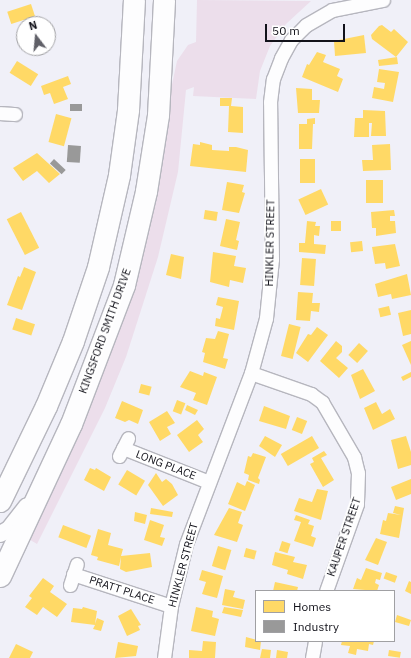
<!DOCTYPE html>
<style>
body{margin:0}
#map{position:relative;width:411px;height:658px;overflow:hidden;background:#f0f0f8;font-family:"IBM Plex Sans",sans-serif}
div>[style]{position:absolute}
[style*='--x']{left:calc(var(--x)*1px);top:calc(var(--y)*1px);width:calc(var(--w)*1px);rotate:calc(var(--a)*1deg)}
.green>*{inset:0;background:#ecdeeb}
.homes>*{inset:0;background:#ffd966;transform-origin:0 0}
.industry>*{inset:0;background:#999;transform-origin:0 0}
.roads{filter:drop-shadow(1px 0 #b6b6be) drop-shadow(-1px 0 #b6b6be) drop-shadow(0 1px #b6b6be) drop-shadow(0 -1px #b6b6be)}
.minor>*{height:13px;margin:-6.5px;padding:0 6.5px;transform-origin:6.5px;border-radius:6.5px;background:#fdfdfe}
.tertiary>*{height:16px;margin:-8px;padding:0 8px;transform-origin:8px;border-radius:8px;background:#fdfdfe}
.primary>*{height:21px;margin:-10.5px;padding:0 10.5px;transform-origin:10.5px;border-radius:10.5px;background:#fdfdfe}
span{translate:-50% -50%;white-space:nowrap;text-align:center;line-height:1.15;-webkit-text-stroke:4px #fff;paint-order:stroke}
.street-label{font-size:11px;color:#12121a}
.legend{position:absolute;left:255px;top:590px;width:140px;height:52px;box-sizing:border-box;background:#fff;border:1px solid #a0a0a3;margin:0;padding:5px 7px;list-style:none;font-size:12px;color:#12121a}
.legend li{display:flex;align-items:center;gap:8px;height:20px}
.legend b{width:20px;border:1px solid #a0a0a3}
.north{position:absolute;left:16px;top:16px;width:40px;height:40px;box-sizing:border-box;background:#fff;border:1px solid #a0a0a3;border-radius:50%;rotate:344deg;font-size:11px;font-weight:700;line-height:16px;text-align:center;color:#12121a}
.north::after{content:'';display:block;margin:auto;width:14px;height:18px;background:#606068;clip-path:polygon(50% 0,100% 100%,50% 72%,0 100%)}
.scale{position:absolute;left:265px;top:24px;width:80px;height:18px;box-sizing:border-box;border:2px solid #12121a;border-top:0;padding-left:5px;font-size:12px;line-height:14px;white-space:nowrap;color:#12121a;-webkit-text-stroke:3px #fff;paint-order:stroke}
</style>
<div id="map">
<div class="green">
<div style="clip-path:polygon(197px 0,311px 1px,286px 24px,270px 46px,260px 71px,256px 99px,193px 96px,194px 87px,186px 90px,178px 172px,158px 257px,126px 357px,105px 408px,37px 544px,27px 538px,140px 254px,163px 163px,167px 108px,177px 61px,188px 45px,196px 42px)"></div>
</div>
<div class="homes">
<div style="left:31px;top:4px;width:13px;height:25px;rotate:72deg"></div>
<div style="clip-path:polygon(382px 25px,391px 32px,394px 29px,408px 42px,396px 57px,372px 39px,371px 35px,379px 26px)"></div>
<div style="clip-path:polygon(364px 35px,366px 53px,335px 56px,334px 41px)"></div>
<div style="clip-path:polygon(317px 52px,326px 55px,323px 62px,340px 69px,337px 76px,343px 79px,338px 92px,302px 77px,307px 64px,309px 65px)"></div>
<div style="clip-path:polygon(397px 57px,398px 64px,379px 66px,378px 60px)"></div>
<div style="left:17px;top:61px;width:25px;height:14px;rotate:32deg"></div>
<div style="clip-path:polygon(379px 69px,399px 72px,393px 102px,372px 98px,374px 87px,384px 89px,385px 83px,377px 82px)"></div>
<div style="clip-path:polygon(68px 76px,71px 84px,63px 87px,68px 99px,54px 104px,50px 93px,44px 95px,41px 86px)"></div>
<div style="clip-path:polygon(296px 88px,312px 89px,312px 100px,320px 100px,319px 113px,298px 113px)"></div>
<div style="clip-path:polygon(220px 98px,232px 98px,231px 106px,243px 107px,243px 133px,228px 132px,229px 106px,220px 106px)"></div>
<div style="clip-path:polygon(363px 110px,385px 111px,386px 136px,371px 136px,372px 123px,369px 123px,369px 137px,354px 137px,355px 118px,363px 118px)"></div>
<div style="left:56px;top:114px;width:16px;height:29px;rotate:15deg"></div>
<div style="clip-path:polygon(315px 118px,315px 124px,313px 124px,312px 149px,299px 149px,299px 124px,307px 124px,307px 119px)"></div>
<div style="clip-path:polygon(200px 142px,212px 145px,212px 150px,229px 151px,229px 147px,236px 147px,248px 150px,246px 172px,190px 166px,193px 144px,200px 145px)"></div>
<div style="clip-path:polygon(390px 144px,391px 170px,363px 171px,362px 160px,373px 160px,372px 145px)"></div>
<div style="clip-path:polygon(37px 153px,60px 174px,49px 183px,37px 171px,23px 181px,13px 168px)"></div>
<div style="left:300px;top:159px;width:15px;height:24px"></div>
<div style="left:366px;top:180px;width:17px;height:23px"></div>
<div style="clip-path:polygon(227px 182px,244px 185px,242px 192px,245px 193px,239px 213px,222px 210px)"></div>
<div style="left:321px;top:189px;width:17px;height:25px;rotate:65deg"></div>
<div style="left:205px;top:210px;width:13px;height:9px;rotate:9deg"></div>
<div style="clip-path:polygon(394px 210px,395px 216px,390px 216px,390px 221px,395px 221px,396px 233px,376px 236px,376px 228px,372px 228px,371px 212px)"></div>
<div style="left:21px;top:212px;width:40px;height:16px;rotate:63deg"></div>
<div style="clip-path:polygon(226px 219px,240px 222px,236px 240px,239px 241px,237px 250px,220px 246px)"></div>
<div style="clip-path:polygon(307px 221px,316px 222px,315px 226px,320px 226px,319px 236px,314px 235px,314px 244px,326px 245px,325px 254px,299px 252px,299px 243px,305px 243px)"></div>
<div style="left:331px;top:221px;width:10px;height:10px"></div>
<div style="left:362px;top:241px;width:10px;height:12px;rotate:84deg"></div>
<div style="clip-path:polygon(395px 244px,400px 266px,386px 269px,385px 263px,375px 264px,372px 247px)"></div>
<div style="clip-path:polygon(213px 252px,236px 256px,234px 266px,246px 268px,243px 283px,230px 280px,229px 287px,210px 282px)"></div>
<div style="clip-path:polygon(171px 254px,184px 257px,181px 279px,166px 275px)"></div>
<div style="left:302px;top:258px;width:14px;height:27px;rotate:4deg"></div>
<div style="clip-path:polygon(24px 267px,36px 272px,22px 310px,7px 305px,18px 276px,20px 277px)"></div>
<div style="clip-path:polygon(407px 274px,411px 295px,392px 299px,391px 294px,378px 297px,375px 284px)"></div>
<div style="clip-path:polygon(298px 292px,313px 293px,312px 303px,320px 303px,319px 312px,311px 311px,310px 321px,296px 320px)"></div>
<div style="clip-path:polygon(218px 297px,239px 301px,234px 330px,215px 326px,216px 318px,220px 319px,223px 307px,216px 305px)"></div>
<div style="left:389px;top:306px;width:9px;height:11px;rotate:77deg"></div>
<div style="clip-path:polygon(411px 310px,411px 334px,403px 336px,398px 313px)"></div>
<div style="left:16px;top:318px;width:20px;height:12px;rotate:18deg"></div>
<div style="left:289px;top:324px;width:12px;height:33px;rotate:14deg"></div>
<div style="clip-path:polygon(317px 327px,328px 335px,308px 362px,296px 353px,308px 334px,311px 335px)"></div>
<div style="clip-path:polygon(218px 331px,229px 334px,223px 358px,228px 359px,225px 369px,203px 362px,205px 353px,202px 352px,206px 338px,215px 339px)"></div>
<div style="clip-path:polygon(336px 341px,342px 346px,342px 352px,336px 358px,348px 368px,339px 378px,320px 361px)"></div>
<div style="clip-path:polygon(411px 341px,411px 365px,402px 345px)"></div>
<div style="left:359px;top:343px;width:12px;height:16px;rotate:42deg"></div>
<div style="clip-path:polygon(363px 369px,375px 391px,360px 399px,351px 375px)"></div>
<div style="clip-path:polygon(190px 371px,203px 376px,204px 372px,217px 377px,207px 405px,193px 400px,196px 393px,180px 387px)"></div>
<div style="clip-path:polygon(411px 372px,411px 377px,403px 381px,401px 377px)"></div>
<div style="left:141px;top:384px;width:11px;height:9px;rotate:15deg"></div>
<div style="left:177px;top:400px;width:9px;height:12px;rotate:21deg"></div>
<div style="clip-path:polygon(122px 401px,143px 410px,138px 424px,129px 420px,125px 422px,115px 418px)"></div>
<div style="clip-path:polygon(376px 402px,382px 414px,390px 409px,395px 419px,373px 430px,364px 408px)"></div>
<div style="clip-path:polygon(187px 405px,198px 410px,195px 415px,185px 410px)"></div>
<div style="clip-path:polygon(264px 406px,290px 416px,286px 429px,259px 421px)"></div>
<div style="clip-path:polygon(167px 411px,175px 423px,167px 427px,171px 434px,160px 441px,149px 422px)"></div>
<div style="left:297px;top:417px;width:11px;height:14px;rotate:22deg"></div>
<div style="clip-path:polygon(197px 420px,204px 429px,198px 435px,203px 442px,189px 452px,177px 435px)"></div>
<div style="clip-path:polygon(265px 436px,282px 445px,275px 457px,259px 446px)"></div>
<div style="left:312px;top:436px;width:14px;height:36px;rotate:60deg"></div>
<div style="clip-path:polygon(406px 436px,411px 452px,411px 465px,398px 469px,391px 440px)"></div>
<div style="clip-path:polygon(324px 451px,327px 455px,321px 458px,334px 480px,323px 487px,310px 464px,314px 462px,312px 458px)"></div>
<div style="clip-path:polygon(253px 453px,266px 457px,258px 478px,260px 480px,259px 484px,248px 480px,249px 475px,244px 473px,248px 456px,251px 457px)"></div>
<div style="clip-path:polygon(90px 468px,95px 470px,96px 468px,111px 477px,104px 491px,84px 480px)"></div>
<div style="left:127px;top:470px;width:21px;height:17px;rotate:31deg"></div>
<div style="clip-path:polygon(156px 473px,162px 482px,166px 479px,172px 484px,178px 495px,163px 506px,148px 485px)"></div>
<div style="clip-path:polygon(411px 479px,411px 494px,396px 500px,391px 487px)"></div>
<div style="clip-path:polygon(247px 481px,255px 485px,245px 511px,228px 504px,237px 482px,245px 486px)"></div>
<div style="clip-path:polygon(317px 489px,328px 491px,321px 520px,294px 511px,299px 498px,312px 502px)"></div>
<div style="clip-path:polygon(395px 506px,404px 508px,399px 538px,380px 534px,383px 520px,386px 521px,388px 513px,401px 515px,393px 513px)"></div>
<div style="clip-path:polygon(151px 508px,173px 512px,172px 517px,150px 514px)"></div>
<div style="clip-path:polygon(229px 508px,242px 512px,238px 523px,243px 525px,237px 542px,214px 535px)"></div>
<div style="clip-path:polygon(135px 512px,147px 515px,145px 524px,134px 521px)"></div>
<div style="clip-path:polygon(296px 515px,310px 520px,308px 524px,314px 526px,311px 536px,316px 538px,313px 547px,294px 541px,301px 522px,294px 520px)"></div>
<div style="clip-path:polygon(150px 520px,164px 525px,160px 537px,165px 538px,162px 546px,144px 540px)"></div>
<div style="left:63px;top:525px;width:30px;height:13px;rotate:21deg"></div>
<div style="clip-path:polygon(98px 529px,111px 533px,108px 545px,123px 549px,121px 556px,150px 553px,152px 567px,126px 572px,120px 569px,121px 557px,119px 566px,97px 560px,98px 557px,91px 555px)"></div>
<div style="clip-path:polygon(376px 538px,387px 542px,378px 565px,365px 560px)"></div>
<div style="left:282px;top:541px;width:9px;height:10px;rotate:18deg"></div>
<div style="left:218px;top:546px;width:14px;height:21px;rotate:17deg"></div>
<div style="left:246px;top:548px;width:11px;height:9px;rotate:15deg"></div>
<div style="clip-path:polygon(275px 552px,295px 557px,293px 562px,307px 565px,303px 579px,287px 574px,288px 570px,272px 565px)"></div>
<div style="clip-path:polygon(366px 568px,382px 573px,380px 580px,376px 579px,375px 583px,379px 585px,377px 591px,353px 589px,357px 578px,361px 580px)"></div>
<div style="clip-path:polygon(202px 570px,223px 576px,217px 598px,202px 594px,206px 582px,199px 580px)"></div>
<div style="left:386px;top:572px;width:12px;height:7px;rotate:20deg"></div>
<div style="clip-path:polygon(43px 578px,54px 586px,50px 592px,67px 604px,57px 617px,43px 607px,37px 615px,25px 607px,32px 598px,29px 596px)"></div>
<div style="clip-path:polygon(409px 581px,411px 582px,411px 594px,405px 591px)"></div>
<div style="clip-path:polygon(275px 582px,298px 587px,297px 591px,273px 591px)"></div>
<div style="clip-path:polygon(225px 589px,235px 591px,233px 597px,245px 600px,243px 609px,222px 605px)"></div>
<div style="clip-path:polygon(83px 607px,97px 611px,95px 624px,97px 618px,104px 621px,101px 631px,93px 629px,95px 625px,71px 622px,73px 608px,82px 609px)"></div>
<div style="clip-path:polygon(196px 607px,213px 611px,212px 617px,219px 619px,215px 636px,191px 631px)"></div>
<div style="clip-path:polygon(224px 607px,243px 610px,241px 617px,222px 613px)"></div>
<div style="clip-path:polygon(131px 609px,141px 625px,138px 626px,140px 630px,127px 636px,118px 616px)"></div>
<div style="clip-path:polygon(397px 615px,411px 620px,409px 626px,395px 622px)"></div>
<div style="clip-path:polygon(246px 637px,261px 641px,260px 650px,245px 647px)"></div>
<div style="clip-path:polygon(203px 641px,216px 642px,215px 658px,189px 658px,189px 650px,202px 651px)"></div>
<div style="clip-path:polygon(342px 641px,374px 641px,373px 645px,369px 644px,368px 651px,357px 649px,356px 655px,348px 653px,350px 646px,341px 645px)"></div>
<div style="clip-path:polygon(118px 642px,138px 646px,136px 656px,115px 658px)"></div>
<div style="clip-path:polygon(16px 644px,33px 652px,30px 658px,9px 658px)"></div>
<div style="clip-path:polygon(262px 649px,271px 650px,270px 658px,260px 658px)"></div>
<div style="clip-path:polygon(277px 650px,288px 652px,287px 658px,276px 658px)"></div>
<div style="left:389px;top:650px;width:12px;height:6px;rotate:9deg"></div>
</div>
<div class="industry">
<div style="left:70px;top:104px;width:12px;height:7px"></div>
<div style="left:68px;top:145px;width:13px;height:17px;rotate:4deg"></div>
<div style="left:54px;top:159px;width:16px;height:6px;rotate:43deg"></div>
</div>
<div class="roads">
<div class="minor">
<div style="--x:0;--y:113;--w:15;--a:4"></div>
<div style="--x:251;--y:373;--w:64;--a:19.3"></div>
<div style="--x:311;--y:394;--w:14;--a:36"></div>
<div style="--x:322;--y:402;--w:64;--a:59.8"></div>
<div style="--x:354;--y:457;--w:16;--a:76"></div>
<div style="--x:358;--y:473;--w:31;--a:92"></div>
<div style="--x:357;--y:504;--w:92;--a:109.6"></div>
<div style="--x:123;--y:448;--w:92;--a:21.6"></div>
<div style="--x:119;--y:456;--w:20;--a:-63"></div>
<div style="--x:73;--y:574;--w:103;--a:18.1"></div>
<div style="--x:70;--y:585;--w:22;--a:-72"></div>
<div style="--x:164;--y:658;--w:52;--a:-82.3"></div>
<div style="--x:171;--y:606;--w:64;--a:-76.4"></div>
<div style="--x:186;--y:544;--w:183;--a:-69.2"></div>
<div style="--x:251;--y:373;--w:57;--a:-74.7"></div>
<div style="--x:266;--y:318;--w:59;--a:-84.2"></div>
<div style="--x:272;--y:259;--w:157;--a:-90.7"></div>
<div style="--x:270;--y:102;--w:23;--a:-83"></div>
<div style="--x:273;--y:79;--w:22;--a:-69"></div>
<div style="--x:281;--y:58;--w:21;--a:-61"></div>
<div style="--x:291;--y:40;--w:21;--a:-45"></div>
<div style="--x:306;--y:25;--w:30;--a:-30"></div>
<div style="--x:332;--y:10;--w:52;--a:-11.1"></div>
<div style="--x:312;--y:658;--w:17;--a:-80"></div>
</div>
<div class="tertiary">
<div style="--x:0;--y:534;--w:10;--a:-29"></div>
<div style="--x:9;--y:529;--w:29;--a:-52"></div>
</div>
<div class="primary">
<div style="--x:0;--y:501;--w:106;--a:-64.2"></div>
<div style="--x:46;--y:406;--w:70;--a:-67.4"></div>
<div style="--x:73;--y:341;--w:78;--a:-71.3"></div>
<div style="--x:98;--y:267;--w:94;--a:-77.1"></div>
<div style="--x:119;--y:175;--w:66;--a:-82.1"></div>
<div style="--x:128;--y:110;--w:110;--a:-86.9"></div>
<div style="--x:0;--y:576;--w:168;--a:-65"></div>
<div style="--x:71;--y:424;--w:149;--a:-69.1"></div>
<div style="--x:124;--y:285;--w:97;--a:-76.8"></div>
<div style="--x:146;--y:191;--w:77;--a:-81"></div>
<div style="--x:158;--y:115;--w:115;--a:-87"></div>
</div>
</div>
<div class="street-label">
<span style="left:270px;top:243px;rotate:-89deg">HINKLER STREET</span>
<span style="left:105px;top:331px;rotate:-70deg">KINGSFORD SMITH DRIVE</span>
<span style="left:166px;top:465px;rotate:21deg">LONG PLACE</span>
<span style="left:344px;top:537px;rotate:-71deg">KAUPER STREET</span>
<span style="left:183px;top:565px;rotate:-75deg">HINKLER STREET</span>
<span style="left:122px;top:590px;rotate:18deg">PRATT PLACE</span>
</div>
<ul class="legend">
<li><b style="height:11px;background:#ffd966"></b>Homes</li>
<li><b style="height:11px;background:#999"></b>Industry</li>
</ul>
<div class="north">N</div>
<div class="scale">50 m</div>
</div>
